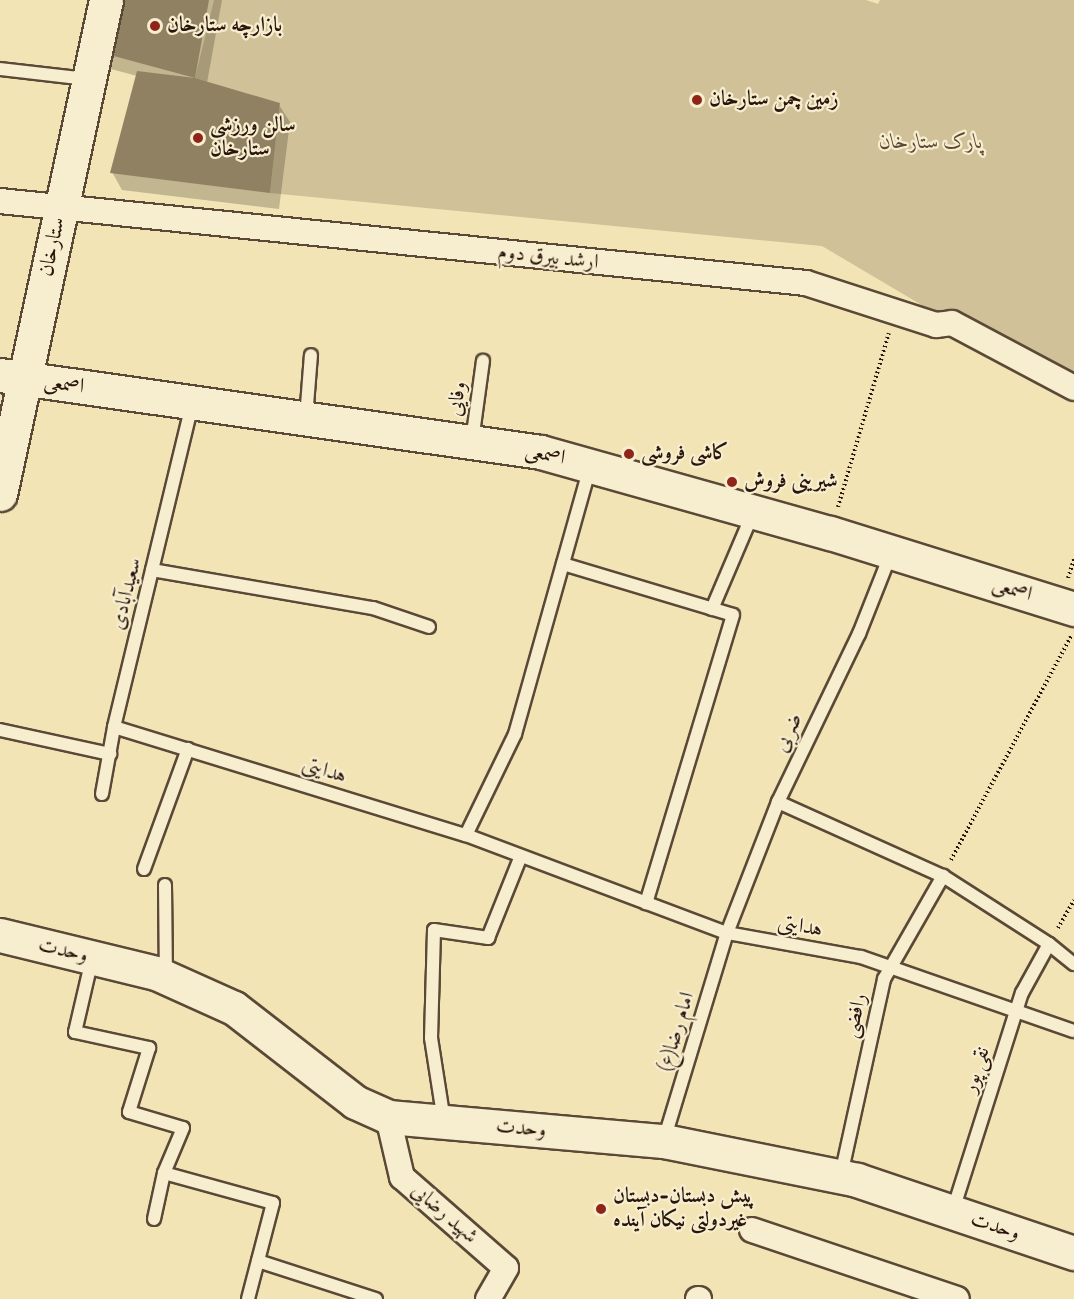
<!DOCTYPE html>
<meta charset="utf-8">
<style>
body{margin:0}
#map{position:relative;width:1074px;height:1299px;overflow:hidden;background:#f2e4b5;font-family:"IM FELL English",Amiri,serif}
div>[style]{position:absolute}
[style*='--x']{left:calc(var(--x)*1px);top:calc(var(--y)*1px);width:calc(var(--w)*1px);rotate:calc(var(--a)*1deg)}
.green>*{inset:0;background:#d0c198}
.shadow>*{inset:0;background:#0003}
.building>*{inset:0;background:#918163}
.path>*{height:4px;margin-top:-2px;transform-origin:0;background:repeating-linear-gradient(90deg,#28150b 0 1.5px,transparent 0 4.5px)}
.roads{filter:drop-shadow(2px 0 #5a4936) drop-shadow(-2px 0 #5a4936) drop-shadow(0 2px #5a4936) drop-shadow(0 -2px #5a4936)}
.lane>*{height:12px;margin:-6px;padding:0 6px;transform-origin:6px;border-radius:6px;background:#f7edcf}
.street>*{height:24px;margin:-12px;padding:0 12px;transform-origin:12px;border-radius:12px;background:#f7edcf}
.secondary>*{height:33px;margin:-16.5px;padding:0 16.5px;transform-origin:16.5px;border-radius:16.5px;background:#f7edcf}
.dots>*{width:16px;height:16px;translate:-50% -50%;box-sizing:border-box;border:3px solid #f7edcf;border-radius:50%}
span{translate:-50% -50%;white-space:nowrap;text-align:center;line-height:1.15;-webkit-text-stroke:4.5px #f7edcf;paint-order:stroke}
.poi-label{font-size:21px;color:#28150b;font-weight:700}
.left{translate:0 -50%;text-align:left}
.park-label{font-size:21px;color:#5a4935;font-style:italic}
.street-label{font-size:21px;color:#28150b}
</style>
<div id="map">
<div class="green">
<div style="clip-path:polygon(214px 0,866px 0,878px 4px,880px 0,1074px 0,1074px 377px,952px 323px,822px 246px,270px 193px,280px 103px,195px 78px)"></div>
</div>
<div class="shadow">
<div style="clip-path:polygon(114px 0,222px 0,207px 83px,279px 105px,290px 122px,279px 209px,122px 190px,112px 172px,137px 76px,111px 69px,100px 52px)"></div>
</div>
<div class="building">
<div style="clip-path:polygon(112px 0,209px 0,195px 78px,99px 52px)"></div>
<div style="clip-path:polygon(137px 71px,195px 78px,280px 103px,270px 193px,110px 173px)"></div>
</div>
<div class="path">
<div style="--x:838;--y:507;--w:181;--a:-73.7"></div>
<div style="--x:1068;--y:578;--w:20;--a:-72"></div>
<div style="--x:951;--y:860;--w:254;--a:-61.8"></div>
<div style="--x:1058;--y:928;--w:32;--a:-60"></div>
</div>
<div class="roads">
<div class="lane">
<div style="--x:0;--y:69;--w:88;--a:6.6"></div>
<div style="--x:306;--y:418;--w:63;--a:-85.5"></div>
<div style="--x:472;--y:441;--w:81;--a:-82.2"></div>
<div style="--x:563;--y:564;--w:177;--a:16.7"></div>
<div style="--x:733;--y:615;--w:301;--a:106.8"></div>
<div style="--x:152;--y:570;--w:224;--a:9.8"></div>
<div style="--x:373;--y:608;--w:59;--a:18.7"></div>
<div style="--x:712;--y:609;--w:104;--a:-66.9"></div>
<div style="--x:114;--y:727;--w:368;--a:17.1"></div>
<div style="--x:466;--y:835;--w:279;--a:20.6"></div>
<div style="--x:727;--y:933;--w:136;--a:10.2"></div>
<div style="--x:861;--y:957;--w:225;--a:19.2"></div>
<div style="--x:0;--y:730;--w:113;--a:12.3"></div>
<div style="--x:102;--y:794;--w:68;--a:-79.8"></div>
<div style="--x:114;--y:727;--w:332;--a:-76.4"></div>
<div style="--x:778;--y:802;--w:181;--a:24.2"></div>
<div style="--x:943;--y:876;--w:126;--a:32.7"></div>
<div style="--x:1049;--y:944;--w:32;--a:39"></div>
<div style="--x:466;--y:835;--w:112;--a:-64.1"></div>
<div style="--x:515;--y:734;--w:277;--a:-74.3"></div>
<div style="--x:144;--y:869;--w:128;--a:-69.9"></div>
<div style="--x:165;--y:885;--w:91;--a:89.4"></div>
<div style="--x:92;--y:959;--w:75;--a:103.1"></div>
<div style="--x:75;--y:1032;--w:76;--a:12.2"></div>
<div style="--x:149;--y:1048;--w:67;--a:107.4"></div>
<div style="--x:129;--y:1112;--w:56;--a:16.5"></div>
<div style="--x:183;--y:1128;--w:49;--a:112.9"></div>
<div style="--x:164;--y:1173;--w:47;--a:102.3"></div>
<div style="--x:444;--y:1121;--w:84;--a:-98.9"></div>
<div style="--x:431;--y:1038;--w:108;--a:-88.4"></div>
<div style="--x:434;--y:930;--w:55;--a:8.4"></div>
<div style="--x:488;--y:938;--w:88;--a:-68.1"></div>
<div style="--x:664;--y:1140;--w:216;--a:-73.1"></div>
<div style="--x:727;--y:933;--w:141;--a:-68.7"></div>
<div style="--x:778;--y:802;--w:187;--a:-64.3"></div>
<div style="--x:859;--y:634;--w:87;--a:-68.4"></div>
<div style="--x:164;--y:1173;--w:113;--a:15.4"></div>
<div style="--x:273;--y:1203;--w:99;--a:104.6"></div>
<div style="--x:841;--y:1175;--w:201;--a:-77.6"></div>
<div style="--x:884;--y:979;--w:119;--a:-60.2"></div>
<div style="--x:953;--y:1210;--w:228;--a:-72.4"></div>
<div style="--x:1022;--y:993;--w:56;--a:-61.1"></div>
<div style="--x:258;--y:1261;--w:124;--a:17.9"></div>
</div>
<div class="street">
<div style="--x:0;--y:201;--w:810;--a:5.81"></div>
<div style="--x:806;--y:283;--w:137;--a:17.9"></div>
<div style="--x:936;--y:325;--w:16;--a:-7"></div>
<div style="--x:952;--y:323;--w:138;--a:28"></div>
<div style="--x:388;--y:1117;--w:62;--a:76.9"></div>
<div style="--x:402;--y:1177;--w:138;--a:41.2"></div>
<div style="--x:506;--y:1268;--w:36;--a:120"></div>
<div style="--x:752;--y:1230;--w:216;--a:18.6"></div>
<div style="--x:698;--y:1299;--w:1;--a:0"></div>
</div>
<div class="secondary">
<div style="--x:0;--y:375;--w:546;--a:8.1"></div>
<div style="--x:541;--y:452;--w:300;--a:15.7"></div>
<div style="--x:830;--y:533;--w:256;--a:17.3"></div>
<div style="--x:0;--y:494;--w:505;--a:-77.89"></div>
<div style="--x:0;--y:935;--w:161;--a:13.7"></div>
<div style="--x:156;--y:973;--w:85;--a:24.2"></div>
<div style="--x:234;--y:1008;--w:153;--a:37.8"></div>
<div style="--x:355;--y:1102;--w:36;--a:24"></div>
<div style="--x:388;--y:1117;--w:277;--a:5"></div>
<div style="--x:664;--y:1141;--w:197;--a:11.4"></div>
<div style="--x:857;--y:1180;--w:229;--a:18.6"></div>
</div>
</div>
<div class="dots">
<div style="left:155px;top:26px;background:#8f2418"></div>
<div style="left:697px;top:100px;background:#8f2418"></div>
<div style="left:198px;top:138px;background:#8f2418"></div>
<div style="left:629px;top:454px;background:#8f2418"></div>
<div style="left:732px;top:482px;background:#8f2418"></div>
<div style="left:601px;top:1209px;background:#8f2418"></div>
</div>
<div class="poi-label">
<span class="left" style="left:167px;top:26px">بازارچه ستارخان</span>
<span class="left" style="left:709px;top:100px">زمین چمن ستارخان</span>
<span class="left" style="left:210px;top:138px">سالن ورزشی<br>ستارخان</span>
<span class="left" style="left:641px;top:454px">کاشی فروشی</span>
<span class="left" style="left:744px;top:482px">شیرینی فروش</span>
<span class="left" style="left:613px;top:1209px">پیش دبستان-دبستان<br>غیردولتی نیکان آینده</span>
</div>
<div class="park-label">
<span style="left:931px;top:143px">پارک ستارخان</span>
</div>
<div class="street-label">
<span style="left:53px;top:247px;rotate:-78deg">ستارخان</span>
<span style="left:548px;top:258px;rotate:6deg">ارشد بیرق دوم</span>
<span style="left:64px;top:385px;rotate:8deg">اصمعی</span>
<span style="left:458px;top:399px;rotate:-82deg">وفایی</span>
<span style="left:545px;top:455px;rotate:12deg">اصمعی</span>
<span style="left:1012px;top:590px;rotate:17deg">اصمعی</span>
<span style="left:127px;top:594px;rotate:-76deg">سعیدآبادی</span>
<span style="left:789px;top:733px;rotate:-64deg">ضربی</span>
<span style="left:324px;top:771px;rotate:17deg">هدایتی</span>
<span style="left:800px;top:927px;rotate:10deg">هدایتی</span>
<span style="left:63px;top:951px;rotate:13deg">وحدت</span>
<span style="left:856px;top:1016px;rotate:-77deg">رافضی</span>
<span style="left:677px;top:1032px;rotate:-73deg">امام رضا(ع)</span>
<span style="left:977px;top:1070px;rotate:-72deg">نقی پور</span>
<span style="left:521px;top:1129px;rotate:5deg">وحدت</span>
<span style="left:444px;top:1214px;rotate:41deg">شهید رضایی</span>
<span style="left:995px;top:1227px;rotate:18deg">وحدت</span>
</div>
</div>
